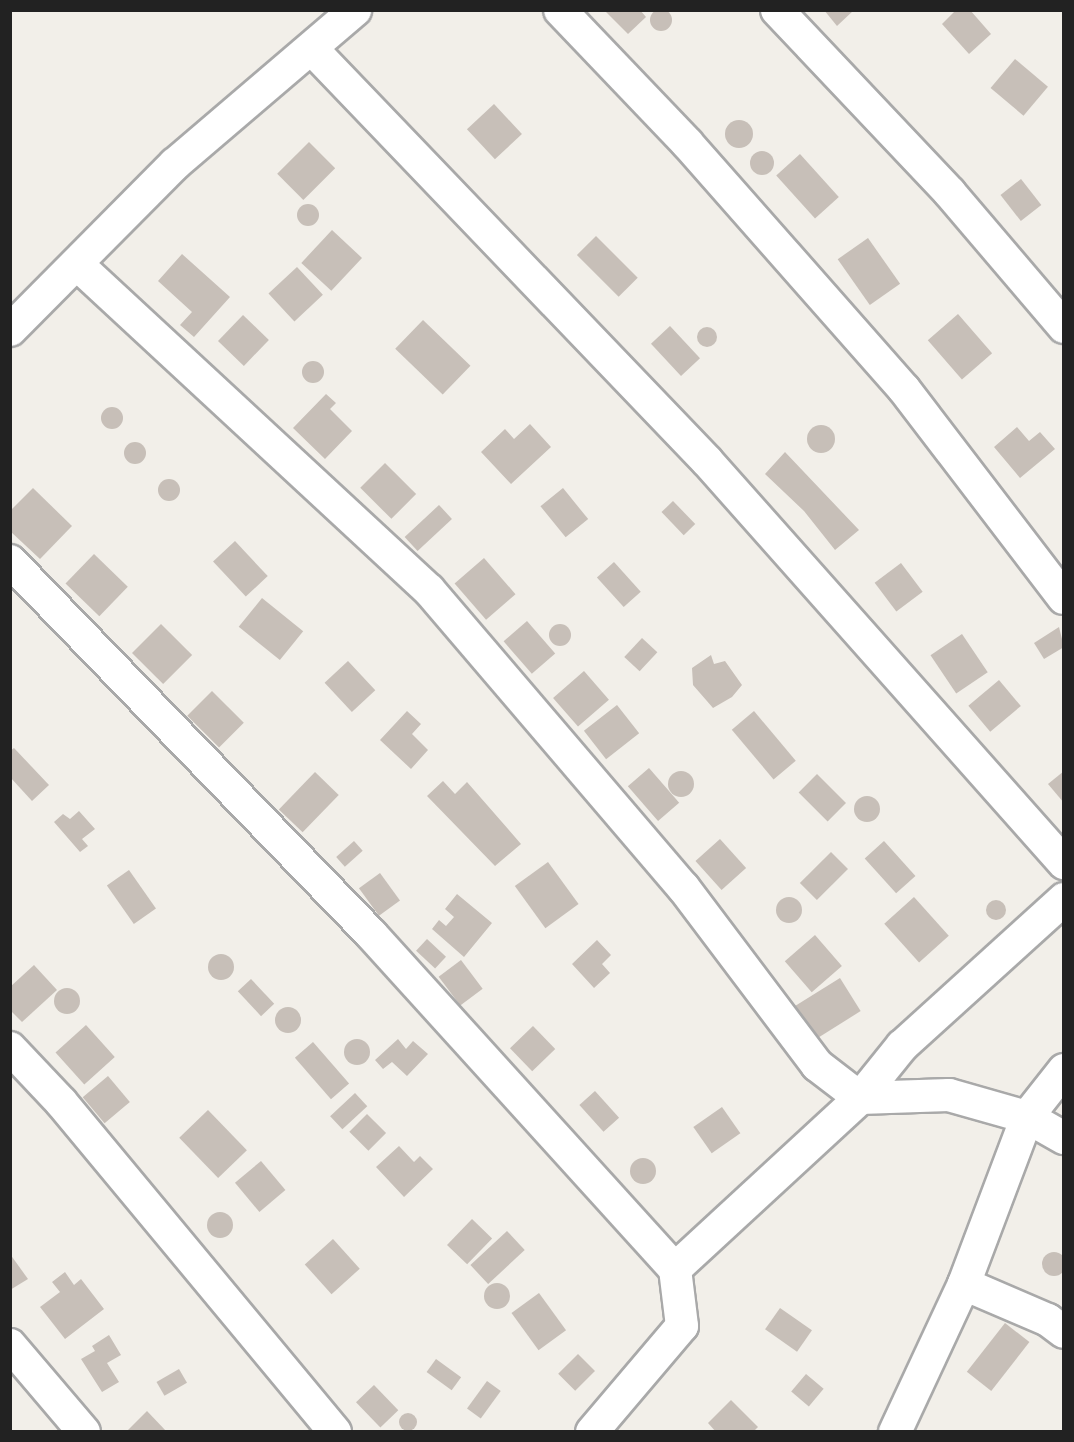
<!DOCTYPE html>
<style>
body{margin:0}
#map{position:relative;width:1074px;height:1442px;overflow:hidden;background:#f2efe9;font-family:"PT Sans Narrow",sans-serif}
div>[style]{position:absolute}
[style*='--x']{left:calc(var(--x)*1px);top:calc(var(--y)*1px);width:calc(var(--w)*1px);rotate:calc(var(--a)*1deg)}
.building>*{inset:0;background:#c7bfb8;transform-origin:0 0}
.round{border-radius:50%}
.roads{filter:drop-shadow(2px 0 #a9a9a9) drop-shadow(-2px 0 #a9a9a9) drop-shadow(0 2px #a9a9a9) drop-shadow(0 -2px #a9a9a9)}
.street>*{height:32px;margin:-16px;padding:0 16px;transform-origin:16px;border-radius:16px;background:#fff}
span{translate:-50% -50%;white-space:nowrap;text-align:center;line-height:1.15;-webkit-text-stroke:4.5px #fff;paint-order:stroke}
.frame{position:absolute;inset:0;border:12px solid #222;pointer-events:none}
</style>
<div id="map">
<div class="building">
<div class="round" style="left:650px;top:9px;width:22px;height:22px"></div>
<div style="clip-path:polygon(604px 10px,640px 10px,646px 17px,628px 34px)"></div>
<div style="clip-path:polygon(824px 10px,854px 10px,837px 26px)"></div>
<div style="clip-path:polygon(956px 10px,970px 10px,991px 34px,969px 54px,942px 24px)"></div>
<div style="left:1015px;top:59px;width:43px;height:38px;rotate:40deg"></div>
<div style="left:494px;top:104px;width:41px;height:37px;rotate:47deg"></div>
<div class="round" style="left:725px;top:120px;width:28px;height:28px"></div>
<div style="left:309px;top:142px;width:37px;height:45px;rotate:45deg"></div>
<div class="round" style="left:750px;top:151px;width:24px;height:24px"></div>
<div style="left:800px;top:154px;width:58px;height:32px;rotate:48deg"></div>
<div style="left:1021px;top:179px;width:33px;height:26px;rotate:52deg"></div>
<div class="round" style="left:297px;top:204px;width:22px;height:22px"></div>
<div style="left:332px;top:230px;width:41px;height:45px;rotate:43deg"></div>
<div style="left:596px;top:236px;width:59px;height:27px;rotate:45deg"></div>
<div style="left:868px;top:238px;width:56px;height:37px;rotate:55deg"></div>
<div style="clip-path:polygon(182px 254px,230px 297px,194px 337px,180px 325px,192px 312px,158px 281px)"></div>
<div style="left:297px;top:267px;width:38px;height:39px;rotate:47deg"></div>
<div style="left:958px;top:314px;width:52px;height:40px;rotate:49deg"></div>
<div style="left:243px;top:315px;width:36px;height:36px;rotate:44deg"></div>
<div style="left:423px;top:320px;width:66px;height:40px;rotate:44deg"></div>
<div style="left:670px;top:326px;width:44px;height:26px;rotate:47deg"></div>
<div class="round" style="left:697px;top:327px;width:20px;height:20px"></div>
<div class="round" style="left:302px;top:361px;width:22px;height:22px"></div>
<div style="clip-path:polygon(326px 394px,336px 403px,330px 409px,352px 431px,325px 459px,293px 428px)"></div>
<div class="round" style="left:101px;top:407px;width:22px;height:22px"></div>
<div style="clip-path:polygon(530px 424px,551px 447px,511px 484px,481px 452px,505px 429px,514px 439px)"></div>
<div class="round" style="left:807px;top:425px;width:28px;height:28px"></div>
<div style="clip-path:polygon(1017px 427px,1029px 441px,1040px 432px,1055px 449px,1020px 478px,994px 447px)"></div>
<div class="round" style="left:124px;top:442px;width:22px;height:22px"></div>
<div style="clip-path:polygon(785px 452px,859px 530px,835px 550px,804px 511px,765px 474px)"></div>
<div style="left:385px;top:463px;width:44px;height:35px;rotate:45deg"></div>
<div class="round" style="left:158px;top:479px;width:22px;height:22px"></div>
<div style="clip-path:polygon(33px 488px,72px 526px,40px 559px,10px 531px,10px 511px)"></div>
<div style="left:563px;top:488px;width:40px;height:29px;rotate:51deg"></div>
<div style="left:673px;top:501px;width:32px;height:16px;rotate:46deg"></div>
<div style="left:439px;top:505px;width:19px;height:47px;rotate:47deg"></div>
<div style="left:235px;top:541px;width:48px;height:30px;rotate:47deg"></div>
<div style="left:94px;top:554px;width:47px;height:41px;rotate:44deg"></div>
<div style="left:484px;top:558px;width:48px;height:39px;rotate:49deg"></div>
<div style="left:614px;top:562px;width:40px;height:23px;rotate:48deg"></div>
<div style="left:901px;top:563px;width:36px;height:33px;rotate:53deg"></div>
<div style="left:262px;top:598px;width:53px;height:37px;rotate:39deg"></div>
<div style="left:527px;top:621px;width:43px;height:31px;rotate:49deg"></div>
<div style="left:161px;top:624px;width:44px;height:41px;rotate:45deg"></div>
<div class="round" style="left:549px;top:624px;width:22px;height:22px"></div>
<div style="clip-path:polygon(1059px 627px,1064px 647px,1044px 659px,1034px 643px)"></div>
<div style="left:962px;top:634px;width:46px;height:38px;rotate:56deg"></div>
<div style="left:642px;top:638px;width:21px;height:26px;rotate:43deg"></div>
<div style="clip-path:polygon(711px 655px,714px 664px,725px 661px,742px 685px,732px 697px,713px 708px,693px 685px,692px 668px)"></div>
<div style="left:348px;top:661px;width:40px;height:32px;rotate:47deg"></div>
<div style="left:584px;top:671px;width:38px;height:41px;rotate:49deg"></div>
<div style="left:999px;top:680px;width:34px;height:40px;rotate:50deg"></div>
<div style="left:212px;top:691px;width:45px;height:35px;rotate:45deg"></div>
<div style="left:617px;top:705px;width:36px;height:42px;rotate:52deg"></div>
<div style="clip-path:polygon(407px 711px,421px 724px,412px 734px,428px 750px,411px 769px,380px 740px)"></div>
<div style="left:754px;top:711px;width:65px;height:29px;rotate:50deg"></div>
<div style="clip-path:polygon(14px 748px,49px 785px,32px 801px,10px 777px,10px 751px)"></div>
<div style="left:649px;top:768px;width:46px;height:28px;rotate:49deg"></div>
<div style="clip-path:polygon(1064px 771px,1064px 803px,1048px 784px)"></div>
<div class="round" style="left:668px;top:771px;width:26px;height:26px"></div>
<div style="left:315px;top:772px;width:33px;height:52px;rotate:44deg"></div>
<div style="left:817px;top:774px;width:41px;height:26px;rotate:45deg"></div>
<div style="clip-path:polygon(443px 781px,455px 794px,467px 782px,521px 844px,495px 866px,427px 796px)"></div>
<div class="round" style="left:854px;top:796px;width:26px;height:26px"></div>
<div style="clip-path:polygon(79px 811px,95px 829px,82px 839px,88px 846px,80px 852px,54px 822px,63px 814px,70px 819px)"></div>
<div style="left:720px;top:839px;width:39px;height:33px;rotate:48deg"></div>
<div style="left:354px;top:841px;width:13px;height:24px;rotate:48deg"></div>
<div style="left:884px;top:841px;width:47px;height:26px;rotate:48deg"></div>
<div style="left:831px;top:852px;width:24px;height:44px;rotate:45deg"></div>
<div style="left:548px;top:862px;width:52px;height:41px;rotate:54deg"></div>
<div style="left:129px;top:870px;width:47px;height:27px;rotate:55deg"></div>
<div style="left:380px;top:873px;width:34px;height:26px;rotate:54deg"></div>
<div style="clip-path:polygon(457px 894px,492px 923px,464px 957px,432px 929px,439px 920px,446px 926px,454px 917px,445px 909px)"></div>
<div style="left:914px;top:897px;width:52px;height:40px;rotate:48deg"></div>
<div class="round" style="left:776px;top:897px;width:26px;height:26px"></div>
<div class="round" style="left:986px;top:900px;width:20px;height:20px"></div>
<div style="left:815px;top:935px;width:41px;height:40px;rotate:49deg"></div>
<div style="left:427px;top:939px;width:26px;height:16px;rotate:43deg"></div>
<div style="clip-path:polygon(597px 940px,611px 955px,602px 964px,610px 973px,594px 988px,572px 964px)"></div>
<div class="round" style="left:208px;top:954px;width:26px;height:26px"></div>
<div style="left:461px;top:960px;width:36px;height:28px;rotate:53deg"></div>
<div style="clip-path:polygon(34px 965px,57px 990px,22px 1022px,10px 1010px,10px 987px)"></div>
<div style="left:840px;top:978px;width:39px;height:53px;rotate:58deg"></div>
<div style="left:251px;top:979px;width:34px;height:18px;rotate:47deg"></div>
<div class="round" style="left:54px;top:988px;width:26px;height:26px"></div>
<div class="round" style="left:275px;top:1007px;width:26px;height:26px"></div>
<div style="left:86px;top:1025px;width:43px;height:41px;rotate:48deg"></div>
<div style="left:533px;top:1026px;width:32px;height:32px;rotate:46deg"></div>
<div style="clip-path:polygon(398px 1039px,406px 1049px,413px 1041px,428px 1054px,407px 1076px,392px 1062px,383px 1069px,375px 1060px)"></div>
<div class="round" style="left:344px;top:1039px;width:26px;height:26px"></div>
<div style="left:313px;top:1042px;width:55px;height:24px;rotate:49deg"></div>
<div style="left:108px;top:1076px;width:34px;height:33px;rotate:50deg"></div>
<div style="left:595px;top:1091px;width:36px;height:21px;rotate:48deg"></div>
<div style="left:355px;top:1093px;width:18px;height:34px;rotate:47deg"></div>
<div style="left:722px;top:1107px;width:32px;height:35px;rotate:55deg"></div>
<div style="left:208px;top:1110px;width:56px;height:40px;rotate:46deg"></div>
<div style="left:367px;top:1114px;width:27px;height:25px;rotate:45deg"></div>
<div style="clip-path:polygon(399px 1146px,414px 1162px,420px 1156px,433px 1169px,404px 1197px,376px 1167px)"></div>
<div class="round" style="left:630px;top:1158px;width:26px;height:26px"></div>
<div style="left:261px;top:1161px;width:38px;height:34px;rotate:50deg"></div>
<div class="round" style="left:207px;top:1212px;width:26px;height:26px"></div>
<div style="left:472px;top:1219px;width:28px;height:36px;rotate:44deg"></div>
<div style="left:507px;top:1231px;width:26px;height:50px;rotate:47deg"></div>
<div style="left:333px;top:1239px;width:40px;height:38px;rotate:48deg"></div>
<div class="round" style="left:1042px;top:1252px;width:24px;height:24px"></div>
<div style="clip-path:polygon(10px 1254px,28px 1279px,10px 1290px)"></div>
<div style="clip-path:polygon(65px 1272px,74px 1285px,81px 1279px,104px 1309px,65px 1339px,40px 1307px,60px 1292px,52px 1282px)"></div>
<div class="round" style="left:484px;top:1283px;width:26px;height:26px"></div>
<div style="left:539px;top:1293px;width:46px;height:34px;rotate:54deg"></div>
<div style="left:780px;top:1308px;width:39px;height:26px;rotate:35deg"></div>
<div style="left:1005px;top:1323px;width:31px;height:62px;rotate:38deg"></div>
<div style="clip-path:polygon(109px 1335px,121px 1355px,107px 1363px,119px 1382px,102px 1392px,81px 1359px,95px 1351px,92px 1346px)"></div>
<div style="left:578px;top:1354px;width:24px;height:28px;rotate:45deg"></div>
<div style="left:436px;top:1359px;width:31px;height:16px;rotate:36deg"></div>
<div style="left:179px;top:1369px;width:16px;height:26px;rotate:60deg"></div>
<div style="left:806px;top:1374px;width:23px;height:23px;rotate:40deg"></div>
<div style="left:487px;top:1381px;width:17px;height:34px;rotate:36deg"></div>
<div style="left:374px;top:1385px;width:35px;height:25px;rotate:46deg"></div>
<div style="clip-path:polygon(731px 1400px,758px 1427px,753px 1432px,716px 1432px,708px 1423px)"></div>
<div style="clip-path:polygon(147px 1411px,167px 1432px,126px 1432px)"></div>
<div class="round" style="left:399px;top:1413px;width:18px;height:18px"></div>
</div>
<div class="roads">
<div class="street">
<div style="--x:560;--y:10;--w:184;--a:46.3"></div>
<div style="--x:687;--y:143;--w:328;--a:48.6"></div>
<div style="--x:904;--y:389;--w:263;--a:52.6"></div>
<div style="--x:777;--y:10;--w:252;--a:46.6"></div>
<div style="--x:950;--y:193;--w:176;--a:49.6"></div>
<div style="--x:312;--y:49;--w:571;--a:46.21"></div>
<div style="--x:707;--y:461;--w:538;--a:48.39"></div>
<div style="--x:78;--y:265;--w:478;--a:42.8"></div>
<div style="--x:429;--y:590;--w:391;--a:49.5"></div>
<div style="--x:683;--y:887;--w:223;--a:53"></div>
<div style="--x:817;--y:1065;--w:54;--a:37.5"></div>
<div style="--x:860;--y:1098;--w:89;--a:-1.9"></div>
<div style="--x:949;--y:1095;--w:81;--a:15.8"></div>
<div style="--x:1027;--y:1117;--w:43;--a:29.6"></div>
<div style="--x:10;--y:330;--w:234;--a:-45.2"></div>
<div style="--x:175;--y:164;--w:237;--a:-40.5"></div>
<div style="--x:10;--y:561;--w:520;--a:45.93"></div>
<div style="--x:372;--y:935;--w:451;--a:47.8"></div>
<div style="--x:10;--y:1048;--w:74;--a:46.6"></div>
<div style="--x:61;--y:1102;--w:429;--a:50.3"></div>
<div style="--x:964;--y:1284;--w:91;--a:23.2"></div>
<div style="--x:1048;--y:1320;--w:20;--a:37"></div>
<div style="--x:10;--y:1345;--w:114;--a:49.6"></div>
<div style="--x:592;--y:1432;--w:139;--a:-49.7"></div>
<div style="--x:682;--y:1326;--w:57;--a:-97"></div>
<div style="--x:675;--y:1269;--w:252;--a:-42.7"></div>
<div style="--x:860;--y:1098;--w:67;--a:-51.1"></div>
<div style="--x:902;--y:1046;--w:219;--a:-42.2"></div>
<div style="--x:895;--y:1432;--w:163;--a:-65"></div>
<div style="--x:964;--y:1284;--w:178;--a:-69.3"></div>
<div style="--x:1027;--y:1117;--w:60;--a:-51.8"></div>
</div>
</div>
<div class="frame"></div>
</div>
